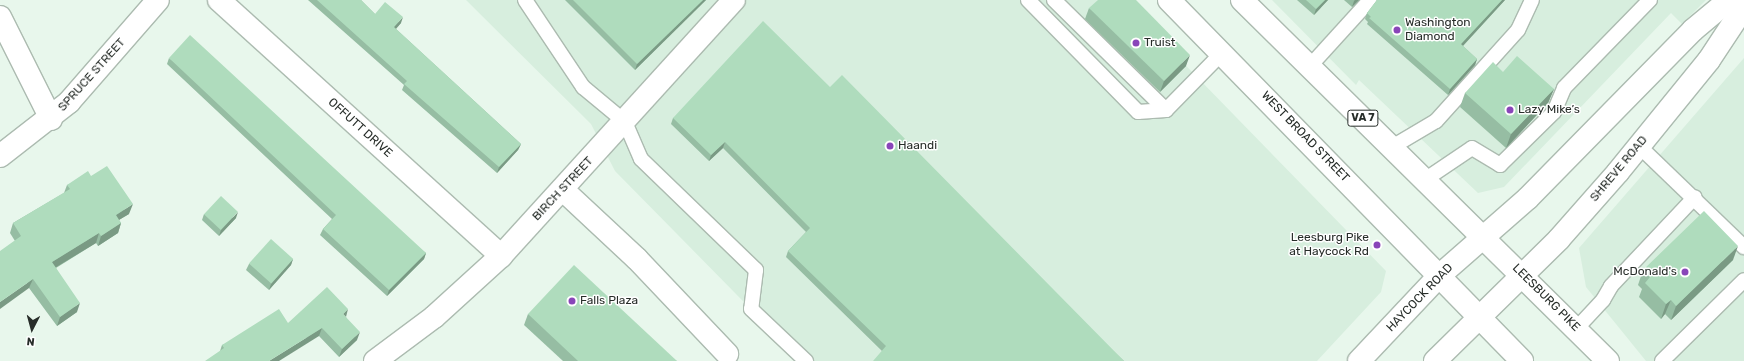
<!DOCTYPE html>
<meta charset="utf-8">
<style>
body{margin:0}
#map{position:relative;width:1744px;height:361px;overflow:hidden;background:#e8f7ec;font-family:Rubik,sans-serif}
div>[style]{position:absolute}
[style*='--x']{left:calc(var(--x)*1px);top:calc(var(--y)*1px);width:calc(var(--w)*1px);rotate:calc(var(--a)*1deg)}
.built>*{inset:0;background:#d7eede}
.roads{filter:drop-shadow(1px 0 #acbbb0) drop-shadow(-1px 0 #acbbb0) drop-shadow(0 1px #acbbb0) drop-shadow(0 -1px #acbbb0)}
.lane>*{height:14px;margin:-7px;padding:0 7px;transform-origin:7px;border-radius:7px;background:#fff}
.street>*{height:22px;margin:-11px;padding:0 11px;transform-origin:11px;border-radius:11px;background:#fff}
.secondary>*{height:22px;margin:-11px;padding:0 11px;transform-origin:11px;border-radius:11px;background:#fff}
.primary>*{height:22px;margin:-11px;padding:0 11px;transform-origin:11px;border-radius:11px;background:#fff}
.wall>*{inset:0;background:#96bda3}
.shaded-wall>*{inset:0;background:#7a9a84}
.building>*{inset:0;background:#afdcbd;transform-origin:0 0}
.dots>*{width:11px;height:11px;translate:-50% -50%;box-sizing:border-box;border:2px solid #fff;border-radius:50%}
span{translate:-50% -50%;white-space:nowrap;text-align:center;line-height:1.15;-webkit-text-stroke:3px #fff;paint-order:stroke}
.shield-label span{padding:1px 3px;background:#fff;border:1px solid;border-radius:3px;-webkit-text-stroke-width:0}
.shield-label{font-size:11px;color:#272d29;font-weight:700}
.poi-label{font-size:12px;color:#272d29}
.left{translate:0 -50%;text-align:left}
.right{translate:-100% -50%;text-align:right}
.street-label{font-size:12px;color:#272d29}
.north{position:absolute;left:12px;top:309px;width:40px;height:40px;-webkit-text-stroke:3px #fff;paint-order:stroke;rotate:186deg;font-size:11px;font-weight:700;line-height:16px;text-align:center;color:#272d29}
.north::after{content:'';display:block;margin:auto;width:14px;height:18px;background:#272d29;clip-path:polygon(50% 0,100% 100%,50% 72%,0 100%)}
</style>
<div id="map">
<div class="built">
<div style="clip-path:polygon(466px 0,1122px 0,1386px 271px,1381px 292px,1317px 361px,802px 361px,615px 171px,591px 124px)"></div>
<div style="clip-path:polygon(1272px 0,1706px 0,1682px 24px,1671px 13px,1504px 187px,1478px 193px,1359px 80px,1356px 85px)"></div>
<div style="clip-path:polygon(1744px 58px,1744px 361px,1646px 361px,1586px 287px,1579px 248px)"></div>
</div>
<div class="roads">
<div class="lane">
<div style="--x:525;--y:0;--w:105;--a:56.3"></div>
<div style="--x:583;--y:87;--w:55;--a:39.8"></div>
<div style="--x:625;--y:122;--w:40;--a:66.6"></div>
<div style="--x:641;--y:159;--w:160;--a:44"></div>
<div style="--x:756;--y:270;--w:39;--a:97"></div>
<div style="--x:751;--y:309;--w:76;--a:43.4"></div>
<div style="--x:1028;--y:0;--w:157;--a:45.5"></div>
<div style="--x:1138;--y:112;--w:28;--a:-4"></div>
<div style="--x:1166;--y:110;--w:80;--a:-45.5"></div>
<div style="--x:1054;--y:0;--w:157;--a:44.5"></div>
<div style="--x:1310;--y:66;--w:89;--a:-47.7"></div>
<div style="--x:1639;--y:146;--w:146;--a:43.9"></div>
<div style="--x:1392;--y:147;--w:51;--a:-30.6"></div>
<div style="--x:1436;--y:121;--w:122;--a:-48"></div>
<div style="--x:1518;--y:30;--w:33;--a:-65"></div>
<div style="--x:1426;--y:179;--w:55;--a:-34"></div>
<div style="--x:1472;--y:148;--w:33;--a:31"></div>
<div style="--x:1500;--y:165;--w:76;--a:-44.5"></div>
<div style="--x:1554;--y:112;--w:26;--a:-67"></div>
<div style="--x:1564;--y:88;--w:123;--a:-45.7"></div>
<div style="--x:1576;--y:329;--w:40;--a:-47"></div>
<div style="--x:1603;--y:300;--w:16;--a:-60"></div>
<div style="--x:1611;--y:286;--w:122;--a:-46.7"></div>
<div style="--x:1662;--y:361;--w:115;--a:-44.6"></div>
</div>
<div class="street">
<div style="--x:219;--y:0;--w:381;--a:42.2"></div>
<div style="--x:0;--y:17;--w:114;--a:63.4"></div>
<div style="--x:0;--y:156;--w:88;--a:-38"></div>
<div style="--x:69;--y:102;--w:135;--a:-48.9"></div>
<div style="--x:563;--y:190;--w:101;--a:43"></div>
<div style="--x:637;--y:259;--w:131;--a:46.5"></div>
<div style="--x:375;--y:361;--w:74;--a:-36.7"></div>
<div style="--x:434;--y:317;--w:91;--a:-42.3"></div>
<div style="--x:501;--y:256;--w:346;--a:-47.7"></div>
</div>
<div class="secondary">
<div style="--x:1359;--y:361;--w:117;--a:-46.7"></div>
<div style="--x:1439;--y:276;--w:118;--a:-41.2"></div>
<div style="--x:1528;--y:198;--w:235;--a:-45.5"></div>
<div style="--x:1693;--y:30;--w:47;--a:-39.8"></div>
<div style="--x:1435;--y:361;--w:174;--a:-44.5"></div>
<div style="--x:1559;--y:239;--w:89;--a:-48.6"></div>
<div style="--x:1618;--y:172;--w:144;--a:-50.9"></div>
<div style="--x:1709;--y:60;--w:64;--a:-56.6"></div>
</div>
<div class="primary">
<div style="--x:1169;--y:0;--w:505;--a:45.64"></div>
<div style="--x:1242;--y:0;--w:514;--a:44.61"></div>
</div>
</div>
<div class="wall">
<div style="clip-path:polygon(308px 0,361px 0,375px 14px,401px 23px,396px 29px,521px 144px,518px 150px,497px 173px,402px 90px,404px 85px)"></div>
<div style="clip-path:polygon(565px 0,706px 0,635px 70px)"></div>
<div style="clip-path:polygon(1297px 0,1328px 0,1314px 15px)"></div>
<div style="clip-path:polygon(1344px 0,1359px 0,1352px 7px)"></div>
<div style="clip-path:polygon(1377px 0,1505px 0,1463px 46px,1477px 59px,1475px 65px,1448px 95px,1367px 24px,1368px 22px,1365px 19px,1367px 13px)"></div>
<div style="clip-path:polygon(1089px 8px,1186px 66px,1160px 92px,1085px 19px)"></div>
<div style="clip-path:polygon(169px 58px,426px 253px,424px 259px,387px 296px,320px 235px,323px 229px,332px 219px,167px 64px)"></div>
<div style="clip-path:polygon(1503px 72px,1554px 89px,1548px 103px,1506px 148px,1460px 107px,1465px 93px)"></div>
<div style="clip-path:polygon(830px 87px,1124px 361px,882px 351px,786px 257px,788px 251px,806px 232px,723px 148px,709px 161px,671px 124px,673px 118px)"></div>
<div style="clip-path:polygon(91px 176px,129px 214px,119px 220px,121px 223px,118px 233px,98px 246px,96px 243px,56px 268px,77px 312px,57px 326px,29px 288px,15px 241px,10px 233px,13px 223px,64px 193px,67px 185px)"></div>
<div style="clip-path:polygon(204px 214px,236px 218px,219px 236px,202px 220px)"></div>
<div style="clip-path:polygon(293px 259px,291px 265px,269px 290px,246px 270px,249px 264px)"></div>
<div style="clip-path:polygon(1733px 260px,1671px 320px,1665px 314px,1661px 319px,1639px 297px,1642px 289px,1638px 285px,1643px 270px)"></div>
<div style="clip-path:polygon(528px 314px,677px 361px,563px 361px,524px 325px)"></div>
<div style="clip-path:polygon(346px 317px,357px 340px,339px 357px,319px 336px,220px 351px,222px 345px,288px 323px)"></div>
</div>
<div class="shaded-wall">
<div style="clip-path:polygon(703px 0,706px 0,635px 70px,637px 64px)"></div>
<div style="clip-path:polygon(1325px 0,1328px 0,1314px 15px,1316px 9px)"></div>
<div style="clip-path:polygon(1355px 0,1359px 0,1352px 7px,1354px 1px)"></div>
<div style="clip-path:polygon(1502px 0,1505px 0,1459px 50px,1461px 44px)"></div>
<div style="clip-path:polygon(403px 17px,401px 23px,392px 33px,394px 27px)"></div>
<div style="clip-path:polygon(1190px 55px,1186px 66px,1160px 92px,1164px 81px)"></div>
<div style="clip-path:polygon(1477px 59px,1475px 65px,1448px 95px,1450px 89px)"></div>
<div style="clip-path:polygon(1554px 89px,1548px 103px,1506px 148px,1511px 134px)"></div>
<div style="clip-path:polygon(725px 142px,723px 148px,709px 161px,711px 155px)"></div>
<div style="clip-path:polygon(521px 144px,518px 150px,497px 173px,499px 167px)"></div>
<div style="clip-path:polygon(133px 204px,129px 214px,112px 224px,116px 215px)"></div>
<div style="clip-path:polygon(238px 212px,236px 218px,219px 236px,221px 230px)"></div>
<div style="clip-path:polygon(121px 223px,118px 233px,98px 246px,101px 236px)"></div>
<div style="clip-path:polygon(99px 233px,96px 243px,48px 272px,52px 262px)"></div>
<div style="clip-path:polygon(1738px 246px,1733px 260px,1671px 320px,1676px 306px)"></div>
<div style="clip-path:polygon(426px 253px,424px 259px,387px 296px,389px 290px)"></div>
<div style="clip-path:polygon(293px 259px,291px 265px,269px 290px,271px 284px)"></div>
<div style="clip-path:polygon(33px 279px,29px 288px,0 309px,0 302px)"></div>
<div style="clip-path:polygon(1671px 300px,1665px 314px,1661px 319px,1666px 304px)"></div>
<div style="clip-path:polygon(80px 303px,77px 312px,57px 326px,60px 317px)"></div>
<div style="clip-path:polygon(348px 309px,346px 317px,343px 314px)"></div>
<div style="clip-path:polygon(322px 328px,319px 336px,279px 361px,269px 361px)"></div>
<div style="clip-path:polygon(360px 332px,357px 340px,339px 357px,342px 349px)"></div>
</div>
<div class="building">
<div style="clip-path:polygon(317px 0,361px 0,375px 14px,385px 2px,403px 17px,394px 27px,521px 144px,499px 167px,404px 84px,407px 81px)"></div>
<div style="clip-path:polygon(573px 0,703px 0,637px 64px)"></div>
<div style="clip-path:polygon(1098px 0,1136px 0,1190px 55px,1164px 81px,1089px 8px)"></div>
<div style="clip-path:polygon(1306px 0,1325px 0,1316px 9px)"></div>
<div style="clip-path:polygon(1377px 0,1502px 0,1461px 44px,1477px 59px,1450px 89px,1369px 18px,1371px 17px,1367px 13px)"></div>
<div style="clip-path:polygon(763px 21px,830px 87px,842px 75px,1124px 361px,873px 361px,886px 346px,788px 251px,810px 228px,725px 142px,711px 155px,673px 118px)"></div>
<div style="clip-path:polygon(190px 35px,426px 253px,389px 290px,323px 229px,336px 215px,169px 58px)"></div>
<div style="clip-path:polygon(1517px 56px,1554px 89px,1511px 134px,1465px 93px,1493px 62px,1503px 72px)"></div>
<div style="clip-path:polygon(107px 166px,133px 204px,116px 215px,121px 223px,101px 236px,99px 233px,52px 262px,80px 303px,60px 317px,33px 279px,0 302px,0 251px,21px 236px,13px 223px,70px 189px,67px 185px,88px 171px,91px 176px)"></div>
<div style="left:221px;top:196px;width:23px;height:25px;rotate:43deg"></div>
<div style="clip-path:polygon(1704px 211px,1738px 246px,1676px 306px,1671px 300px,1666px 304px,1645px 283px,1650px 277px,1643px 270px)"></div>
<div style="left:271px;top:239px;width:30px;height:33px;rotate:42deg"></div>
<div style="clip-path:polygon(574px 265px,677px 361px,578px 361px,528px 314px)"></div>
<div style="clip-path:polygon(327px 287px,348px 309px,343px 314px,360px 332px,342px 349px,322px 328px,269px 361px,205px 361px,224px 348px,222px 345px,279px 309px,288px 323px)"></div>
</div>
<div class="dots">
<div style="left:1397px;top:30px;background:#8945b9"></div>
<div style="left:1136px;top:43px;background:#8945b9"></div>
<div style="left:1510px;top:110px;background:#8945b9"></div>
<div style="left:890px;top:146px;background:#8945b9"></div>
<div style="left:1377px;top:245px;background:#8945b9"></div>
<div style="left:1685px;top:272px;background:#8945b9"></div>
<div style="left:572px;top:301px;background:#8945b9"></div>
</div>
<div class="shield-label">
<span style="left:1363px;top:118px">VA 7</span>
</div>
<div class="poi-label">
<span class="left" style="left:1405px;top:30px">Washington<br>Diamond</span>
<span class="left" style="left:1144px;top:43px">Truist</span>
<span class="left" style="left:1518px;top:110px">Lazy Mike’s</span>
<span class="left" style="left:898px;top:146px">Haandi</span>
<span class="right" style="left:1369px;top:245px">Leesburg Pike<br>at Haycock Rd</span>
<span class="right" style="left:1677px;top:272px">McDonald's</span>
<span class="left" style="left:580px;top:301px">Falls Plaza</span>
</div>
<div class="street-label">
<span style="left:92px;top:75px;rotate:-48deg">SPRUCE STREET</span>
<span style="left:360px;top:128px;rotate:42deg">OFFUTT DRIVE</span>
<span style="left:1305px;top:137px;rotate:46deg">WEST BROAD STREET</span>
<span style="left:1619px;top:169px;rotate:-50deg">SHREVE ROAD</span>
<span style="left:563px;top:189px;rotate:-47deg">BIRCH STREET</span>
<span style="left:1420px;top:298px;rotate:-46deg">HAYCOCK ROAD</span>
<span style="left:1546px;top:298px;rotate:45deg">LEESBURG PIKE</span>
</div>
<div class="north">N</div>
</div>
